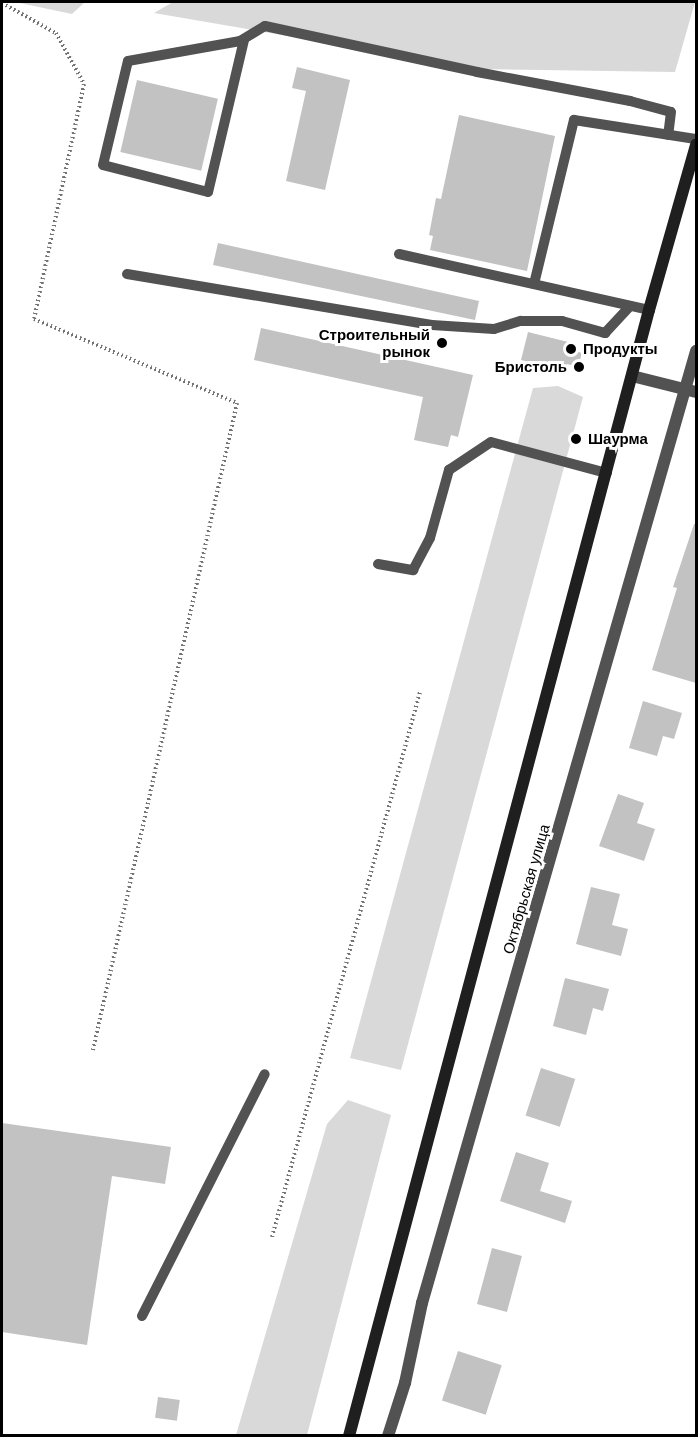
<!DOCTYPE html>
<meta charset="utf-8">
<style>
body{margin:0}
#map{position:relative;width:698px;height:1437px;overflow:hidden;background:#fff;font-family:Helvetica,sans-serif}
div>[style]{position:absolute}
[style*='--x']{left:calc(var(--x)*1px);top:calc(var(--y)*1px);width:calc(var(--w)*1px);rotate:calc(var(--a)*1deg)}
.green>*{inset:0;background:#d9d9d9}
.building>*{inset:0;background:#c2c2c2;transform-origin:0 0}
.path>*{height:4px;margin-top:-2px;transform-origin:0;background:repeating-linear-gradient(90deg,#747474 0 1.5px,transparent 0 4.5px)}
.service>*{height:10px;margin:-5px;padding:0 5px;transform-origin:5px;border-radius:5px;background:#525252}
.minor>*{height:12px;margin:-6px;padding:0 6px;transform-origin:6px;border-radius:6px;background:#525252}
.secondary>*{height:12px;margin:-6px;padding:0 6px;transform-origin:6px;border-radius:6px;background:#1f1f1f}
.dots>*{width:16px;height:16px;translate:-50% -50%;box-sizing:border-box;border:3px solid #fff;border-radius:50%}
span{translate:-50% -50%;white-space:nowrap;text-align:center;line-height:1.15;-webkit-text-stroke:6px #fff;paint-order:stroke}
.poi-label{font-size:15px;color:#000;font-weight:700}
.right{translate:-100% -50%;text-align:right}
.left{translate:0 -50%;text-align:left}
.street-label{font-size:15px;color:#000}
.frame{position:absolute;inset:0;border:3px solid #000;pointer-events:none}
</style>
<div id="map">
<div class="green">
<div style="clip-path:polygon(15px 2px,85px 2px,72px 14px)"></div>
<div style="clip-path:polygon(173px 2px,695px 2px,675px 72px,480px 69px,154px 13px)"></div>
<div style="clip-path:polygon(558px 386px,583px 397px,401px 1070px,350px 1058px,533px 388px)"></div>
<div style="clip-path:polygon(348px 1100px,391px 1115px,307px 1435px,236px 1435px,327px 1124px)"></div>
</div>
<div class="building">
<div style="clip-path:polygon(297px 67px,350px 80px,325px 190px,286px 181px,306px 91px,292px 88px)"></div>
<div style="left:137px;top:80px;width:83px;height:74px;rotate:13deg"></div>
<div style="clip-path:polygon(459px 115px,555px 136px,527px 271px,430px 250px,433px 236px,429px 235px,436px 198px,441px 199px)"></div>
<div style="clip-path:polygon(218px 243px,479px 301px,475px 320px,213px 265px)"></div>
<div style="clip-path:polygon(261px 328px,473px 375px,458px 437px,451px 435px,448px 447px,414px 440px,423px 397px,254px 360px)"></div>
<div style="clip-path:polygon(528px 332px,572px 343px,571px 350px,582px 353px,578px 367px,567px 364px,565px 371px,521px 360px)"></div>
<div style="clip-path:polygon(694px 524px,696px 524px,696px 683px,652px 670px,677px 588px,673px 587px)"></div>
<div style="clip-path:polygon(643px 701px,682px 713px,674px 739px,663px 736px,657px 756px,629px 748px)"></div>
<div style="clip-path:polygon(618px 794px,644px 803px,637px 823px,655px 829px,644px 861px,599px 846px)"></div>
<div style="clip-path:polygon(591px 887px,620px 894px,612px 925px,628px 929px,621px 956px,576px 944px)"></div>
<div style="clip-path:polygon(565px 978px,609px 989px,603px 1011px,593px 1008px,586px 1035px,553px 1026px)"></div>
<div style="left:541px;top:1068px;width:36px;height:50px;rotate:18deg"></div>
<div style="clip-path:polygon(2px 1123px,171px 1147px,165px 1184px,112px 1176px,87px 1345px,2px 1332px)"></div>
<div style="clip-path:polygon(516px 1152px,549px 1163px,540px 1191px,572px 1201px,565px 1223px,500px 1201px)"></div>
<div style="left:492px;top:1248px;width:31px;height:58px;rotate:15deg"></div>
<div style="left:458px;top:1351px;width:46px;height:52px;rotate:18deg"></div>
<div style="left:158px;top:1397px;width:22px;height:21px;rotate:8deg"></div>
</div>
<div class="path">
<div style="--x:2;--y:3;--w:62;--a:29.1"></div>
<div style="--x:56;--y:33;--w:58;--a:61.2"></div>
<div style="--x:84;--y:84;--w:240;--a:102"></div>
<div style="--x:34;--y:319;--w:220;--a:22.5"></div>
<div style="--x:237;--y:403;--w:663;--a:102.55"></div>
<div style="--x:272;--y:1237;--w:565;--a:-74.81"></div>
</div>
<div class="service">
<div style="--x:244;--y:40;--w:156;--a:103.3"></div>
<div style="--x:208;--y:192;--w:108;--a:-165.6"></div>
<div style="--x:103;--y:165;--w:107;--a:-76.5"></div>
<div style="--x:128;--y:61;--w:114;--a:-10.1"></div>
<div style="--x:240;--y:41;--w:29;--a:-31"></div>
<div style="--x:265;--y:26;--w:217;--a:12.2"></div>
<div style="--x:477;--y:72;--w:156;--a:10.7"></div>
<div style="--x:630;--y:101;--w:42;--a:15"></div>
<div style="--x:671;--y:112;--w:23;--a:97"></div>
<div style="--x:399;--y:254;--w:256;--a:12.6"></div>
<div style="--x:127;--y:274;--w:309;--a:9.5"></div>
<div style="--x:432;--y:325;--w:62;--a:3.7"></div>
<div style="--x:494;--y:329;--w:28;--a:-17"></div>
<div style="--x:521;--y:321;--w:41;--a:0"></div>
<div style="--x:562;--y:321;--w:45;--a:15.6"></div>
<div style="--x:605;--y:333;--w:37;--a:-47"></div>
<div style="--x:534;--y:284;--w:169;--a:-76.3"></div>
<div style="--x:574;--y:120;--w:123;--a:8.9"></div>
<div style="--x:378;--y:564;--w:36;--a:10"></div>
<div style="--x:413;--y:570;--w:36;--a:-62"></div>
<div style="--x:430;--y:538;--w:71;--a:-74.4"></div>
<div style="--x:449;--y:470;--w:50;--a:-33.7"></div>
<div style="--x:491;--y:442;--w:120;--a:15"></div>
<div style="--x:142;--y:1316;--w:271;--a:-63.1"></div>
</div>
<div class="minor">
<div style="--x:632;--y:376;--w:66;--a:14"></div>
<div style="--x:388;--y:1436;--w:56;--a:-72.2"></div>
<div style="--x:405;--y:1383;--w:82;--a:-78"></div>
<div style="--x:422;--y:1303;--w:991;--a:-73.94"></div>
</div>
<div class="secondary">
<div style="--x:349;--y:1436;--w:1165;--a:-75.08"></div>
<div style="--x:649;--y:310;--w:172;--a:-74.1"></div>
</div>
<div class="dots">
<div style="left:442px;top:343px;background:#000"></div>
<div style="left:571px;top:349px;background:#000"></div>
<div style="left:579px;top:367px;background:#000"></div>
<div style="left:576px;top:439px;background:#000"></div>
</div>
<div class="poi-label">
<span class="right" style="left:430px;top:343px">Строительный<br>рынок</span>
<span class="left" style="left:583px;top:349px">Продукты</span>
<span class="right" style="left:567px;top:367px">Бристоль</span>
<span class="left" style="left:588px;top:439px">Шаурма</span>
</div>
<div class="street-label">
<span style="left:526px;top:889px;rotate:-74deg">Октябрьская улица</span>
</div>
<div class="frame"></div>
</div>
